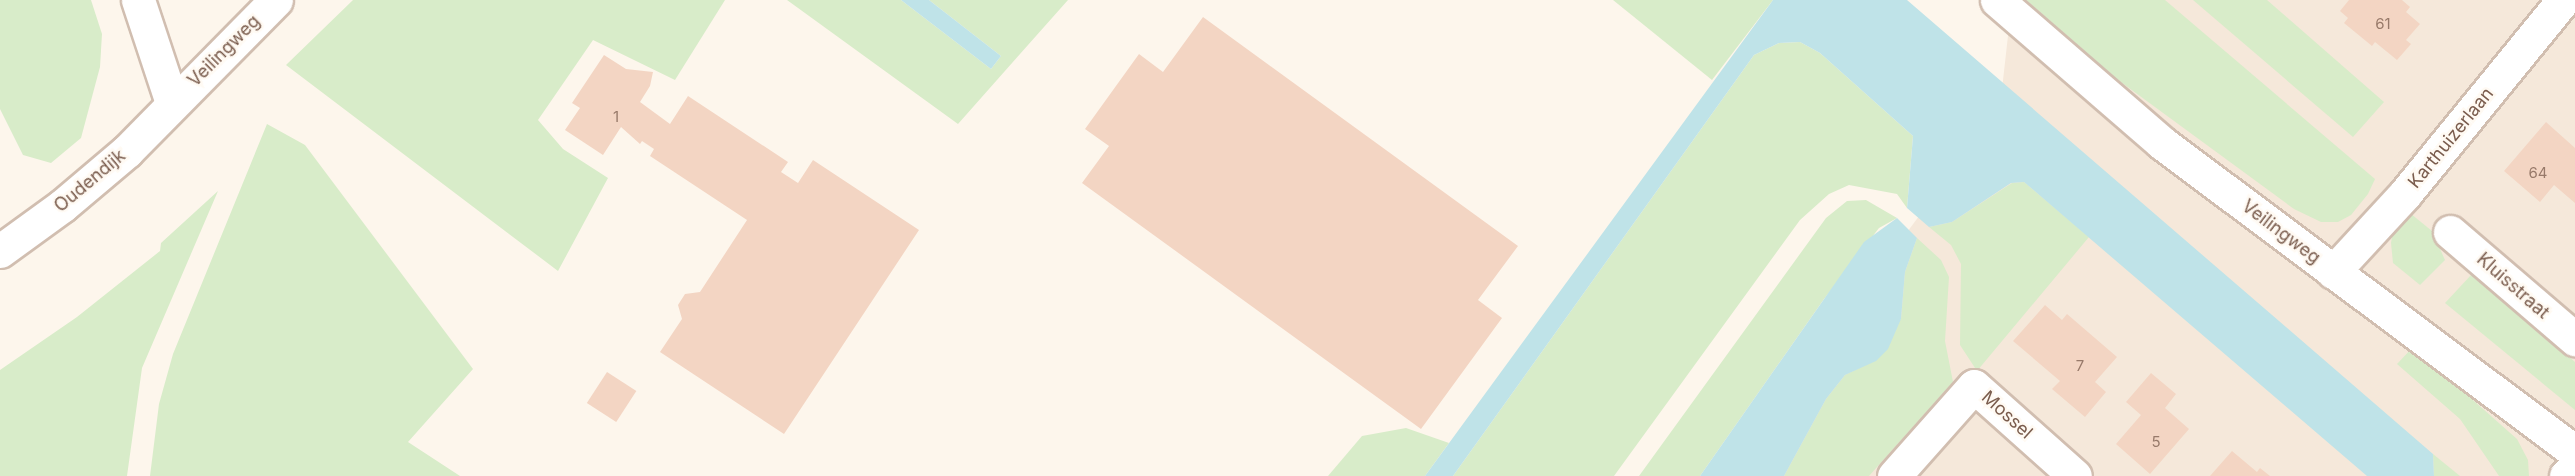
<!DOCTYPE html>
<style>
body{margin:0}
#map{position:relative;width:2575px;height:476px;overflow:hidden;background:#fdf6ec;font-family:Inter,sans-serif}
div>[style]{position:absolute}
[style*='--x']{left:calc(var(--x)*1px);top:calc(var(--y)*1px);width:calc(var(--w)*1px);rotate:calc(var(--a)*1deg)}
.residential>*{inset:0;background:#f5e8da}
.green>*{inset:0;background:#d8ecc9}
.water>*{inset:0;background:#bfe3e8}
.building>*{inset:0;background:#f3d5c3;transform-origin:0 0}
.roads{filter:drop-shadow(2px 0 #d1beb0) drop-shadow(-2px 0 #d1beb0) drop-shadow(0 2px #d1beb0) drop-shadow(0 -2px #d1beb0)}
.minor>*{height:33px;margin:-16.5px;padding:0 16.5px;transform-origin:16.5px;border-radius:16.5px;background:#fff}
.tertiary>*{height:33px;margin:-16.5px;padding:0 16.5px;transform-origin:16.5px;border-radius:16.5px;background:#fff}
span{translate:-50% -50%;white-space:nowrap;text-align:center;line-height:1.15;-webkit-text-stroke:5px #fffaf3;paint-order:stroke}
.number-label{font-size:15px;color:#987a6a}
.number-label span{-webkit-text-stroke-width:0}
.street-label{font-size:18px;color:#7a5c4d}
</style>
<div id="map">
<div class="residential">
<div style="clip-path:polygon(2012px 0,2575px 0,2575px 476px,1726px 476px,2000px 107px)"></div>
</div>
<div class="green">
<div style="clip-path:polygon(0 0,91px 0,102px 34px,100px 67px,81px 138px,51px 163px,23px 155px,0 109px)"></div>
<div style="clip-path:polygon(353px 0,725px 0,675px 80px,593px 40px,538px 120px,563px 149px,608px 178px,558px 271px,286px 65px)"></div>
<div style="clip-path:polygon(787px 0,901px 0,991px 69px,1001px 56px,929px 0,1068px 0,958px 124px)"></div>
<div style="clip-path:polygon(1613px 0,1773px 0,1712px 80px)"></div>
<div style="clip-path:polygon(2026px 0,2165px 0,2375px 179px,2368px 194px,2351px 215px,2338px 222px,2321px 222px,2294px 209px,2114px 77px)"></div>
<div style="clip-path:polygon(2193px 0,2267px 0,2384px 102px,2353px 137px)"></div>
<div style="clip-path:polygon(1800px 42px,1820px 53px,1913px 136px,1907px 208px,1897px 194px,1849px 185px,1829px 194px,1800px 220px,1614px 476px,1453px 476px,1754px 55px,1779px 43px)"></div>
<div style="clip-path:polygon(267px 124px,305px 145px,473px 369px,408px 442px,460px 476px,150px 476px,159px 404px,173px 354px)"></div>
<div style="clip-path:polygon(2024px 182px,2089px 237px,1977px 371px,1960px 345px,1961px 264px,1951px 245px,1929px 227px,1952px 222px,2012px 183px)"></div>
<div style="clip-path:polygon(218px 191px,142px 368px,127px 476px,0 476px,0 370px,77px 317px,160px 251px,161px 243px)"></div>
<div style="clip-path:polygon(1866px 200px,1897px 218px,1879px 228px,1824px 299px,1700px 476px,1639px 476px,1826px 218px,1847px 201px)"></div>
<div style="clip-path:polygon(2405px 209px,2432px 231px,2445px 260px,2420px 285px,2393px 263px,2391px 243px,2395px 219px)"></div>
<div style="clip-path:polygon(1917px 238px,1941px 260px,1949px 277px,1945px 341px,1953px 382px,1869px 476px,1784px 476px,1826px 399px,1845px 375px,1859px 368px,1901px 319px,1905px 272px)"></div>
<div style="clip-path:polygon(2472px 274px,2575px 362px,2575px 410px,2445px 303px)"></div>
<div style="clip-path:polygon(2413px 347px,2517px 439px,2528px 460px,2529px 476px,2499px 476px,2460px 419px,2397px 364px)"></div>
<div style="clip-path:polygon(1406px 428px,1449px 443px,1425px 476px,1328px 476px,1362px 436px)"></div>
<div style="clip-path:polygon(2433px 454px,2460px 476px,2434px 476px)"></div>
</div>
<div class="water">
<div style="clip-path:polygon(901px 0,929px 0,1001px 56px,991px 69px)"></div>
<div style="clip-path:polygon(1773px 0,1907px 0,2433px 454px,2434px 476px,2367px 476px,2024px 182px,2011px 183px,1952px 222px,1929px 227px,1907px 208px,1913px 136px,1820px 53px,1800px 42px,1779px 43px,1754px 55px,1453px 476px,1425px 476px)"></div>
<div style="clip-path:polygon(1897px 218px,1917px 238px,1905px 272px,1901px 319px,1888px 349px,1876px 361px,1845px 375px,1826px 399px,1784px 476px,1700px 476px,1864px 242px)"></div>
</div>
<div class="building">
<div style="clip-path:polygon(2349px 0,2402px 0,2410px 7px,2406px 12px,2420px 24px,2406px 40px,2411px 44px,2397px 60px,2375px 42px,2372px 46px,2344px 23px,2348px 18px,2340px 11px)"></div>
<div style="clip-path:polygon(1203px 17px,1518px 246px,1478px 300px,1502px 318px,1421px 429px,1082px 183px,1109px 146px,1085px 129px,1139px 54px,1163px 72px)"></div>
<div style="clip-path:polygon(604px 55px,626px 69px,653px 72px,650px 86px,640px 102px,670px 124px,688px 96px,788px 162px,781px 172px,798px 183px,813px 160px,919px 230px,784px 434px,660px 352px,682px 319px,678px 305px,685px 294px,700px 292px,747px 220px,650px 156px,654px 149px,642px 141px,640px 144px,621px 127px,603px 155px,565px 130px,580px 108px,572px 103px)"></div>
<div style="clip-path:polygon(2546px 122px,2575px 148px,2575px 203px,2554px 185px,2540px 202px,2504px 171px)"></div>
<div style="clip-path:polygon(2045px 305px,2062px 320px,2067px 314px,2117px 357px,2095px 382px,2106px 392px,2085px 417px,2052px 389px,2060px 381px,2013px 341px)"></div>
<div style="left:607px;top:372px;width:35px;height:37px;rotate:33deg"></div>
<div style="clip-path:polygon(2151px 373px,2176px 394px,2165px 408px,2189px 429px,2150px 474px,2116px 444px,2141px 415px,2126px 402px)"></div>
<div style="clip-path:polygon(2232px 451px,2257px 472px,2260px 468px,2270px 476px,2210px 476px)"></div>
</div>
<div class="roads">
<div class="minor">
<div style="--x:138;--y:0;--w:108;--a:71.7"></div>
<div style="--x:2450;--y:232;--w:165;--a:40.6"></div>
<div style="--x:2333;--y:272;--w:106;--a:-47.3"></div>
<div style="--x:2405;--y:194;--w:250;--a:-50.8"></div>
<div style="--x:1894;--y:476;--w:120;--a:-48.4"></div>
<div style="--x:1974;--y:386;--w:135;--a:41.7"></div>
<div style="--x:2566;--y:476;--w:13;--a:-48"></div>
</div>
<div class="tertiary">
<div style="--x:1997;--y:0;--w:218;--a:40.9"></div>
<div style="--x:2162;--y:143;--w:516;--a:36.8"></div>
<div style="--x:0;--y:251;--w:77;--a:-36"></div>
<div style="--x:62;--y:206;--w:85;--a:-40.2"></div>
<div style="--x:127;--y:151;--w:212;--a:-45.4"></div>
</div>
</div>
<div class="number-label">
<span style="left:2383px;top:24px">61</span>
<span style="left:616px;top:117px">1</span>
<span style="left:2538px;top:173px">64</span>
<span style="left:2080px;top:366px">7</span>
<span style="left:2156px;top:442px">5</span>
</div>
<div class="street-label">
<span style="left:224px;top:51px;rotate:-45deg">Veilingweg</span>
<span style="left:2451px;top:138px;rotate:-51deg">Karthuizerlaan</span>
<span style="left:90px;top:181px;rotate:-40deg">Oudendijk</span>
<span style="left:2281px;top:232px;rotate:37deg">Veilingweg</span>
<span style="left:2513px;top:286px;rotate:41deg">Kluisstraat</span>
<span style="left:2007px;top:415px;rotate:42deg">Mossel</span>
</div>
</div>
